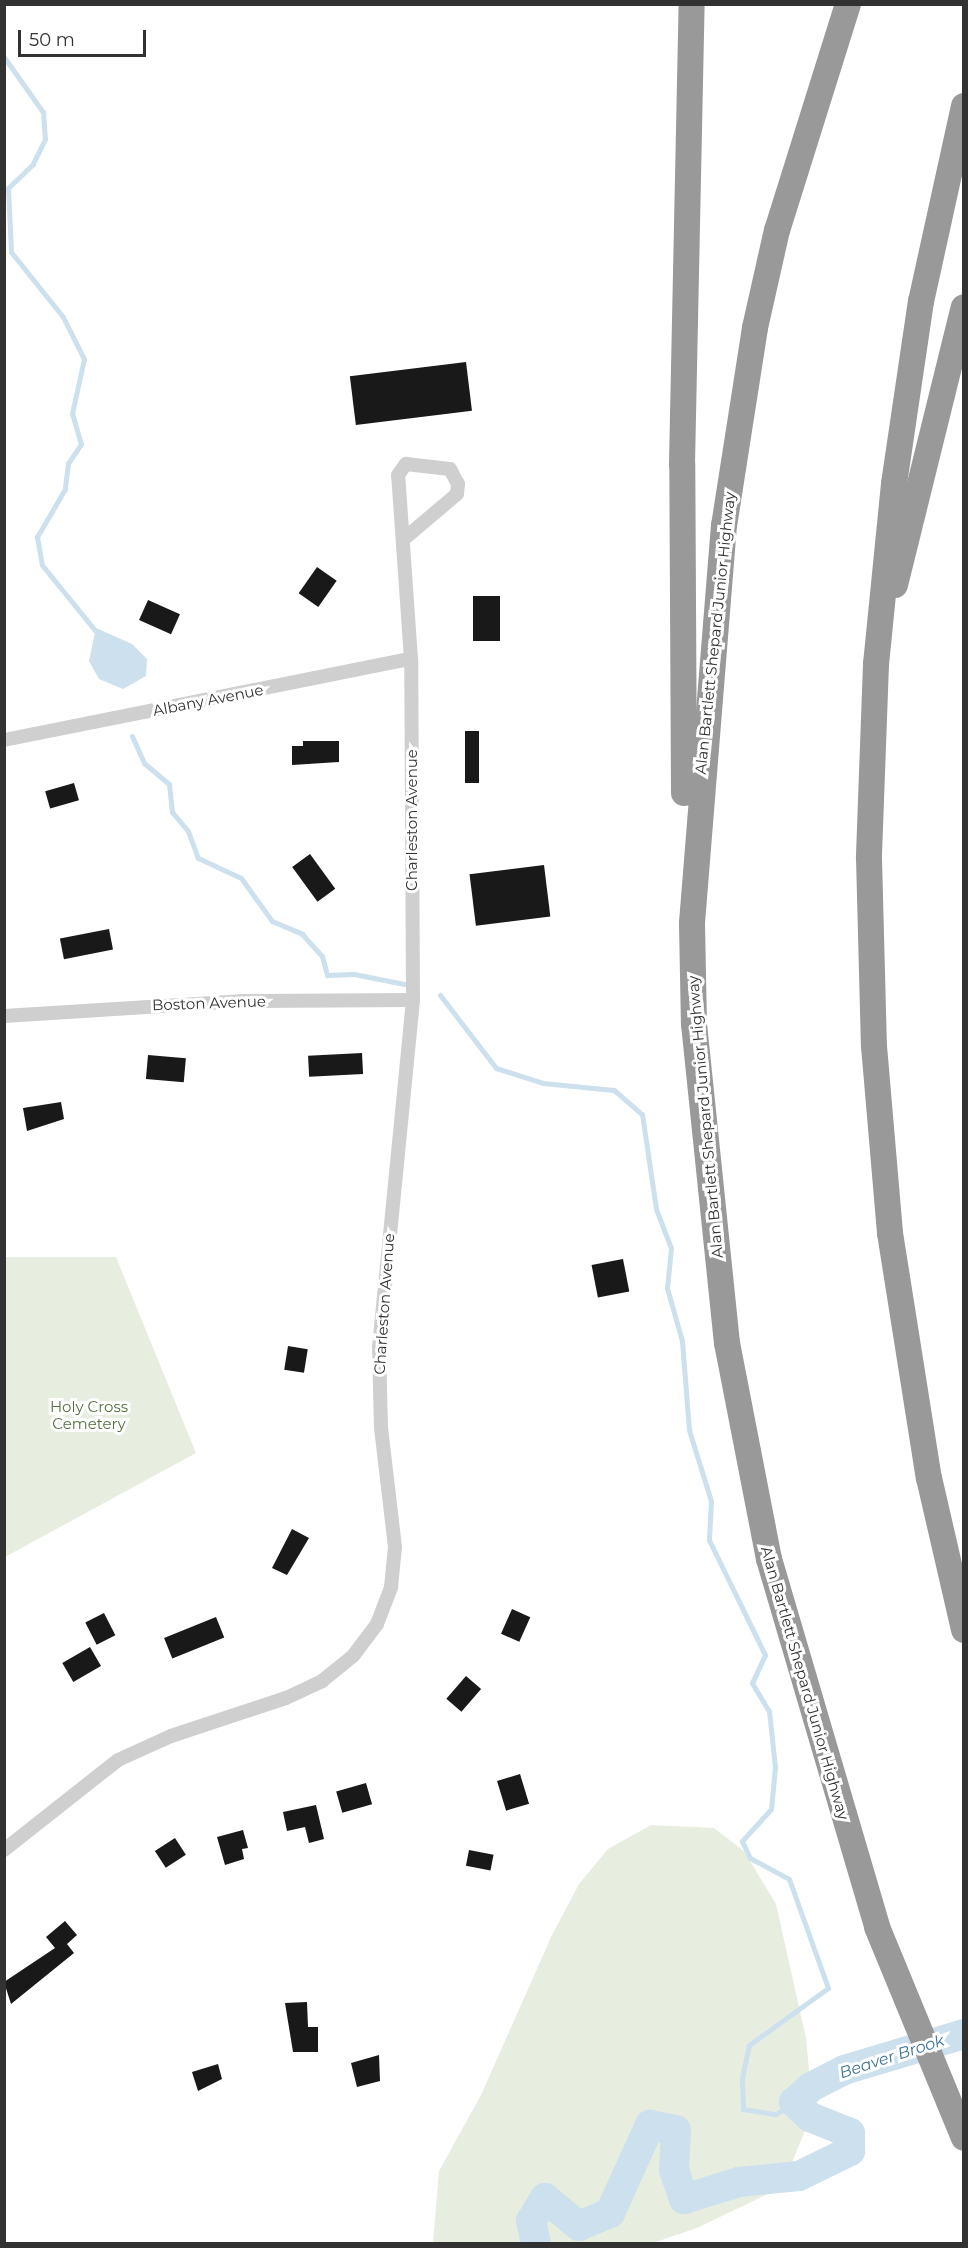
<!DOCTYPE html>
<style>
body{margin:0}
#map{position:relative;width:968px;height:2248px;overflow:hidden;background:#fff;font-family:Montserrat,sans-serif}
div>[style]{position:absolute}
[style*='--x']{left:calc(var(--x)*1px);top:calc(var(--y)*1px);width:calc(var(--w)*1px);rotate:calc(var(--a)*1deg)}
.green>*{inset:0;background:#e7eee0}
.water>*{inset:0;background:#cce0ee}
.stream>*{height:5px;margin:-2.5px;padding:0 2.5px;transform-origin:2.5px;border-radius:2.5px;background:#cce0ee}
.river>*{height:30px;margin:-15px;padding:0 15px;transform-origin:15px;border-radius:15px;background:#cce0ee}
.building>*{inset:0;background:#191919;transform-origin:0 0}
.minor>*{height:14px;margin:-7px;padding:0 7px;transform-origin:7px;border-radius:7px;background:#cfcfcf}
.motorway>*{height:26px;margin:-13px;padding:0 13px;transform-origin:13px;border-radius:13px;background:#999}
span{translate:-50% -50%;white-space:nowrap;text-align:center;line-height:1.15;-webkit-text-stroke:6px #fff;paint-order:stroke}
.street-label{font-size:15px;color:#323232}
.park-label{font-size:15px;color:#54703d}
.water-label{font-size:16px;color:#3c7398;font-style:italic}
.frame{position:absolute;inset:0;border:6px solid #323232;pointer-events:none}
.scale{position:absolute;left:18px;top:30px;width:128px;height:27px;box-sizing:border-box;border:3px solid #323232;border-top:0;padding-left:8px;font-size:18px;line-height:21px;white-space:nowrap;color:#323232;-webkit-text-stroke:4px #fff;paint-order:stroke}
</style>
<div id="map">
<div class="green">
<div style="clip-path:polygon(5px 1257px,116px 1257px,196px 1453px,5px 1557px)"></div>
<div style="clip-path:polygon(651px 1825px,714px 1828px,744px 1851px,776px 1904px,806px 2038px,813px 2111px,782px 2187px,697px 2228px,653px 2243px,433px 2243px,439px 2171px,481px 2095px,552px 1935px,579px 1884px,608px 1849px)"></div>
</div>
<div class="water">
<div style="clip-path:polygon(96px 628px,132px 644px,147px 659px,146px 676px,123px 689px,99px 679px,89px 661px)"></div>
</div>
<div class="stream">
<div style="--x:4;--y:57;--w:67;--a:54.7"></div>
<div style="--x:43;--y:112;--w:27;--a:86"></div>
<div style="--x:45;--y:139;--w:28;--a:116"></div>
<div style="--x:33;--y:164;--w:35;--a:136"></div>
<div style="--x:8;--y:188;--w:64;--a:87.3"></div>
<div style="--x:11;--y:252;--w:83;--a:51.3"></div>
<div style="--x:63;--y:317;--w:47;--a:63.4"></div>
<div style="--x:84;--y:359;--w:55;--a:102.5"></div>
<div style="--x:72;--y:413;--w:32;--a:74"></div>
<div style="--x:81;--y:444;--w:23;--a:124"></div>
<div style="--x:68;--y:463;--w:26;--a:97"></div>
<div style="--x:65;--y:489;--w:56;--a:120.3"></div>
<div style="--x:37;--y:537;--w:28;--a:80"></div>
<div style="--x:42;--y:565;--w:89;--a:50.9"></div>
<div style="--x:132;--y:736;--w:30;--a:66"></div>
<div style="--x:144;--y:763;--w:33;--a:40"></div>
<div style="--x:169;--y:784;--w:28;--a:84"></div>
<div style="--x:172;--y:812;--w:25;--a:50"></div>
<div style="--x:188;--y:831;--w:29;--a:70"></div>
<div style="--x:198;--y:858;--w:47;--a:24.9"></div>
<div style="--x:241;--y:878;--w:53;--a:54.2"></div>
<div style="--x:272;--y:921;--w:33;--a:23"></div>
<div style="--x:302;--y:934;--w:30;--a:48"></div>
<div style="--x:322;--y:956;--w:20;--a:75"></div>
<div style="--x:327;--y:975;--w:27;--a:-2"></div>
<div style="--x:354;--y:974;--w:51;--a:11.3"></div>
<div style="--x:440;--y:995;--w:92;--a:52.5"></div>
<div style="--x:496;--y:1068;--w:49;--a:17.7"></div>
<div style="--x:543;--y:1083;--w:71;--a:5.6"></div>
<div style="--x:614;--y:1090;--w:37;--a:41"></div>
<div style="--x:642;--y:1114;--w:96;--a:81.6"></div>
<div style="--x:656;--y:1209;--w:42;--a:69"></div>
<div style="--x:671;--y:1248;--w:40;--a:95.7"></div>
<div style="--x:667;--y:1288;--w:55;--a:74.2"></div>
<div style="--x:682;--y:1341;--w:89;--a:85.5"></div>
<div style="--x:689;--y:1430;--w:74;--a:72.8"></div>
<div style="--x:711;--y:1501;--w:39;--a:93"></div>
<div style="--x:709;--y:1540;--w:128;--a:64"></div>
<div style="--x:765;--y:1655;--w:31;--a:115"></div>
<div style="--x:752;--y:1683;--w:33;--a:59"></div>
<div style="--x:769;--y:1711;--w:56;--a:83.9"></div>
<div style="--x:775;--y:1767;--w:42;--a:95.4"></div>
<div style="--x:771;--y:1809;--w:43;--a:132.2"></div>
<div style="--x:742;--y:1841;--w:19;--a:65"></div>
<div style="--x:750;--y:1858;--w:44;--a:28.3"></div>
<div style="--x:789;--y:1879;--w:116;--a:70.3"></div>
<div style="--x:828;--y:1988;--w:97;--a:144.2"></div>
<div style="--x:749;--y:2045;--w:35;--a:102"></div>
<div style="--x:742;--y:2079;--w:30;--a:88"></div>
<div style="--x:743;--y:2109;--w:33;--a:9"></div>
<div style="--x:776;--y:2114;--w:22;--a:-34"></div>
</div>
<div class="river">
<div style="--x:536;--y:2244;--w:24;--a:-102"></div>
<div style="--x:531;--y:2221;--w:27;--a:-59"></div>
<div style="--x:545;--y:2198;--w:44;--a:39.5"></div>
<div style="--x:579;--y:2226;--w:34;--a:-23"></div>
<div style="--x:610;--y:2213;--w:97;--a:-65.6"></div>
<div style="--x:650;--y:2125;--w:26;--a:11"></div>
<div style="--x:676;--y:2130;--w:40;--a:92.9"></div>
<div style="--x:674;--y:2170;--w:31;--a:71"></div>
<div style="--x:684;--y:2199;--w:58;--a:-17.2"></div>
<div style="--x:739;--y:2182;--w:60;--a:-5.7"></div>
<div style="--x:799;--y:2176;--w:57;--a:-26.1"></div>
<div style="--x:850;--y:2151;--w:18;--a:-90"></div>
<div style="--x:850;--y:2133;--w:43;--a:-158.2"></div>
<div style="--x:810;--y:2117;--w:22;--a:-137"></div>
<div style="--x:794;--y:2102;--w:23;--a:-41"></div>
<div style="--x:811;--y:2087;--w:37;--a:-27"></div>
<div style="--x:844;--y:2070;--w:125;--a:-16.7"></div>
</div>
<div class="building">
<div style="left:466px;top:362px;width:49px;height:117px;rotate:83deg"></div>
<div style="left:317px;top:567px;width:24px;height:32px;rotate:35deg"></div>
<div style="left:500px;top:596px;width:45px;height:27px;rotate:90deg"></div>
<div style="left:148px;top:600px;width:35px;height:22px;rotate:24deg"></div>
<div style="left:465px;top:731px;width:14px;height:52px"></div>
<div style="clip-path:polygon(303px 741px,339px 741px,339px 762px,292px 765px,292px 746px,303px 746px)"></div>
<div style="left:74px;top:783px;width:18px;height:30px;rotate:74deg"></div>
<div style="left:310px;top:854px;width:43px;height:22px;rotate:54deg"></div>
<div style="left:544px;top:865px;width:52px;height:75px;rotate:83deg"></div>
<div style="left:109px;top:929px;width:21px;height:50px;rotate:79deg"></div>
<div style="left:362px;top:1053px;width:21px;height:54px;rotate:87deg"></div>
<div style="left:148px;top:1055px;width:38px;height:24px;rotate:5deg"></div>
<div style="clip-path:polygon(61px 1102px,64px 1119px,27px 1131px,23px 1108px)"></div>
<div style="left:623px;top:1259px;width:33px;height:32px;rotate:79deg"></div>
<div style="left:288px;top:1346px;width:20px;height:24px;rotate:9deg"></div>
<div style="clip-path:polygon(292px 1529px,309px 1538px,287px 1575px,272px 1568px)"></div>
<div style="left:512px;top:1609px;width:20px;height:27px;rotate:24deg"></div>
<div style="left:104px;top:1613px;width:25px;height:21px;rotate:63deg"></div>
<div style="left:216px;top:1617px;width:22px;height:56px;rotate:68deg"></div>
<div style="left:90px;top:1647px;width:22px;height:32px;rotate:60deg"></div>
<div style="left:466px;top:1676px;width:20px;height:30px;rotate:41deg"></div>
<div style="left:520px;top:1774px;width:31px;height:24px;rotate:73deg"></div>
<div style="left:366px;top:1783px;width:22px;height:31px;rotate:74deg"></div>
<div style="clip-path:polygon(316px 1805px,324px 1839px,309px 1843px,305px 1827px,287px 1831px,283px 1812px)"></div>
<div style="clip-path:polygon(243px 1830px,248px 1848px,242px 1849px,244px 1859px,225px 1865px,217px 1837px)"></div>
<div style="left:175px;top:1838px;width:20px;height:24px;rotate:57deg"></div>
<div style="left:469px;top:1850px;width:25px;height:16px;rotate:11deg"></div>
<div style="clip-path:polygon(65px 1921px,77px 1935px,67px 1944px,74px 1953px,11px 2004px,4px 1982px,55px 1948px,46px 1937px)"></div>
<div style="clip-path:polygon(307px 2002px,308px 2027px,318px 2027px,318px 2052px,293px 2052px,285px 2003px)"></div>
<div style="clip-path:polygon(379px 2055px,380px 2081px,357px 2087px,351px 2063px)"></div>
<div style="clip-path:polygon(218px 2064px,222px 2079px,198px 2091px,192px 2072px)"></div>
</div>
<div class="minor">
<div style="--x:4;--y:740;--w:415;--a:-11.3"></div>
<div style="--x:4;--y:1016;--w:237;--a:-3.6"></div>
<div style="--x:241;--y:1001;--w:172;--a:-0.3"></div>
<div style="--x:4;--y:1850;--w:145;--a:-38.3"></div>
<div style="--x:118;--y:1760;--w:58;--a:-24.4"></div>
<div style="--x:171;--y:1736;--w:121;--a:-18.3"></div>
<div style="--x:286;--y:1698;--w:40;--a:-25"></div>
<div style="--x:322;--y:1681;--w:40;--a:-39"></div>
<div style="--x:353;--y:1656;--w:40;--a:-53"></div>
<div style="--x:377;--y:1624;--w:40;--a:-69"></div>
<div style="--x:391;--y:1587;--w:40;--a:-84.3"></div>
<div style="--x:395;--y:1547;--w:120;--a:-96.7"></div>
<div style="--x:381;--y:1428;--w:81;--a:-91.4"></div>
<div style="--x:379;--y:1347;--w:349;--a:-84.4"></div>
<div style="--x:413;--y:1000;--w:341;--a:-90.3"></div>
<div style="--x:411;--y:659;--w:184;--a:-94"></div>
<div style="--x:398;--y:475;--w:14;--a:-54"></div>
<div style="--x:406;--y:464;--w:44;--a:6.5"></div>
<div style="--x:450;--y:469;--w:17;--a:62"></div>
<div style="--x:458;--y:484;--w:10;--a:96"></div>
<div style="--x:457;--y:494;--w:70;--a:139.7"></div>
</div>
<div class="motorway">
<div style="--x:848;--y:4;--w:237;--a:107.4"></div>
<div style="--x:777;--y:230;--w:100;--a:102.7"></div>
<div style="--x:755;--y:328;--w:199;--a:98.9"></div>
<div style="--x:724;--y:525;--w:399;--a:94.6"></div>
<div style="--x:692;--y:923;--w:101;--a:88.9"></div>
<div style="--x:694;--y:1024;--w:321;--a:84.1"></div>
<div style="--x:727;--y:1343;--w:220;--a:79"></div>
<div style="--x:769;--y:1559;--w:384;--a:73.6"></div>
<div style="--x:877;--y:1927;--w:228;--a:67.6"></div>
<div style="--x:964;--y:106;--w:200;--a:102.4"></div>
<div style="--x:921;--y:301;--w:185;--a:98.4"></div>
<div style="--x:894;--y:484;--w:181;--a:95.7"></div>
<div style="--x:876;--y:664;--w:194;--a:92.1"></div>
<div style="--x:869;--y:858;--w:188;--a:88.5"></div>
<div style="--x:874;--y:1046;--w:188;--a:85.1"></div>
<div style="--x:890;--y:1233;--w:248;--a:81"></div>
<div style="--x:929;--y:1478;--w:156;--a:77"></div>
<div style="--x:895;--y:585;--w:286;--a:-76.1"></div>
<div style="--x:684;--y:793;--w:329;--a:-90.3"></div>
<div style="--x:682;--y:464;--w:460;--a:-88.8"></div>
</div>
<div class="street-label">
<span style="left:715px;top:633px;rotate:-84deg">Alan Bartlett Shepard Junior Highway</span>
<span style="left:208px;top:700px;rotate:-11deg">Albany Avenue</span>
<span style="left:412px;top:820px;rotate:-90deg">Charleston Avenue</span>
<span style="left:209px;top:1003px;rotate:-2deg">Boston Avenue</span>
<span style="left:705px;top:1117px;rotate:-95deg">Alan Bartlett Shepard Junior Highway</span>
<span style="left:384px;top:1304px;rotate:-86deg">Charleston Avenue</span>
<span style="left:805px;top:1683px;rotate:74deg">Alan Bartlett Shepard Junior Highway</span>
</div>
<div class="park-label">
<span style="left:89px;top:1415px">Holy Cross<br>Cemetery</span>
</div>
<div class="water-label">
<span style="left:892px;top:2057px;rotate:-18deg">Beaver Brook</span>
</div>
<div class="frame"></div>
<div class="scale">50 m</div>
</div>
